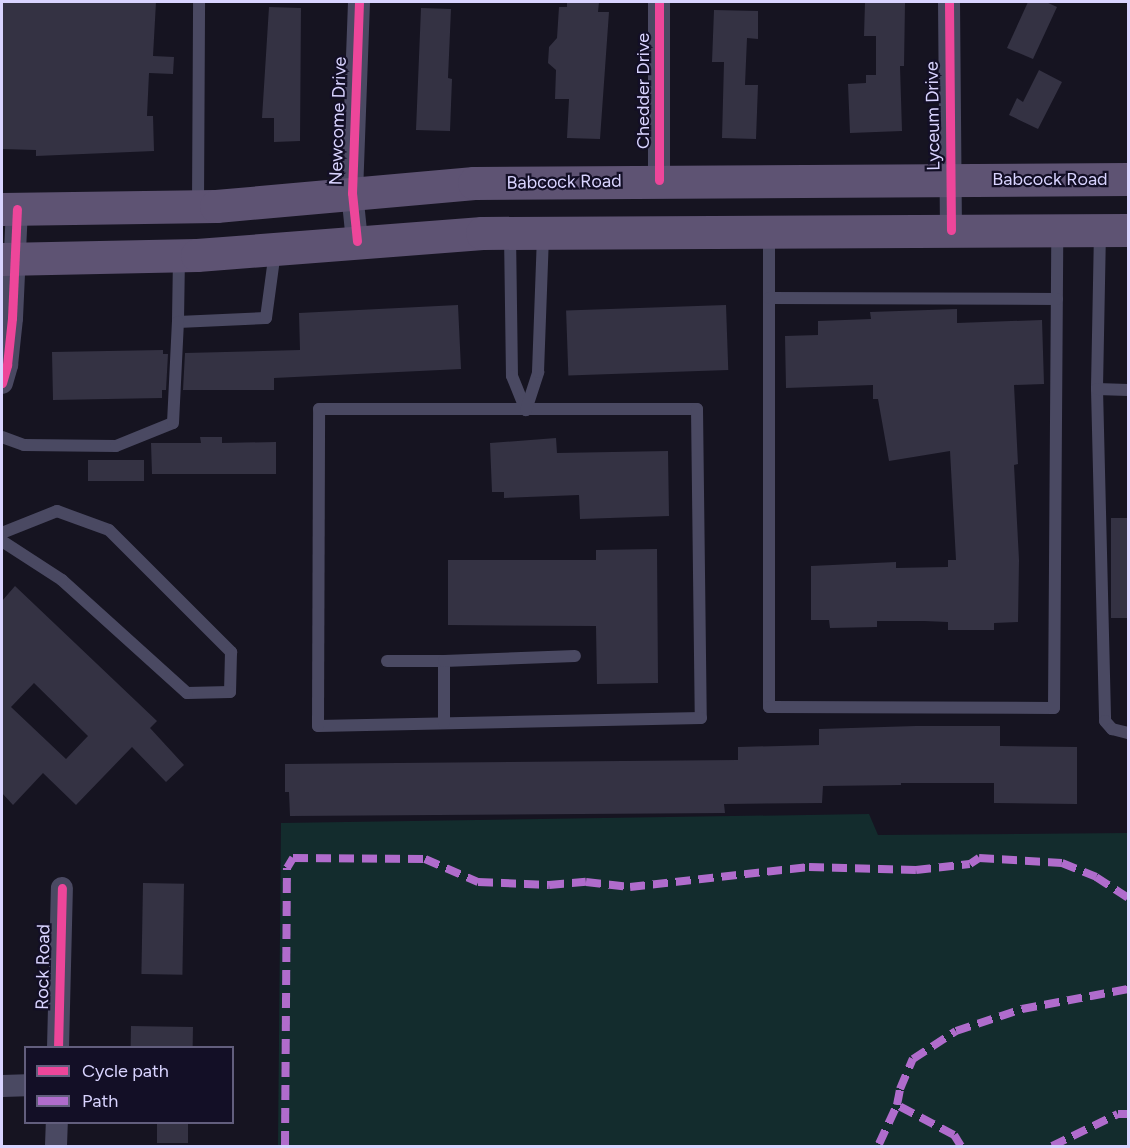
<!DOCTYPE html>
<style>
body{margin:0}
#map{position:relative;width:1130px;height:1148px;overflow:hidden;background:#161421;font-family:Figtree,sans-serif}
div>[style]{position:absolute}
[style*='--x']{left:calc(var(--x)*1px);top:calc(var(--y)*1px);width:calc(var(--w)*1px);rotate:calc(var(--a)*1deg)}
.green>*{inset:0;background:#132c2d}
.building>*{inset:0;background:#343243;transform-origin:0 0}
.lane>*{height:12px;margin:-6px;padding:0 6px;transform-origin:6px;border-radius:6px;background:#4a4962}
.street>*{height:22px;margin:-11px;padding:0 11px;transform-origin:11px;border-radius:11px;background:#4a4962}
.primary>*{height:33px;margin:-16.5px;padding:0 16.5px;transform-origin:16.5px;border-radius:16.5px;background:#5e5373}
.quiet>*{height:8px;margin-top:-4px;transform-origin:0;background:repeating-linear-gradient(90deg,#b06ccc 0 15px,transparent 0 23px)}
.cycleway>*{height:9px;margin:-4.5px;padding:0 4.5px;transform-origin:4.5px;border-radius:4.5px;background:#ed469a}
span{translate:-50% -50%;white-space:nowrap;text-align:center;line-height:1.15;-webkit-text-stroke:4.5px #130f26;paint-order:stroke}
.street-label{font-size:18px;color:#d9d4ff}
.frame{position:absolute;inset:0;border:3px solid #d9d4ff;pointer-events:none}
.legend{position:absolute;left:24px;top:1046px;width:210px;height:78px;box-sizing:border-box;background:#130f26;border:2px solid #625e7d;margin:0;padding:8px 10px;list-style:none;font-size:18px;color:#d9d4ff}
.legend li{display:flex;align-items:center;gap:12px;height:30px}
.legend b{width:30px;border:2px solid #625e7d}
</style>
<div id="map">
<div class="green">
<div style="clip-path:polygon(869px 814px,878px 835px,1128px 833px,1128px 1146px,278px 1146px,281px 823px)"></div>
</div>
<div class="building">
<div style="clip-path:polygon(2px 2px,156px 2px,153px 56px,174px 57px,173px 74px,149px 73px,147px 116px,153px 116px,154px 151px,36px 156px,36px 150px,2px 149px)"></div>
<div style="clip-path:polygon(567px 2px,599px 2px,598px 12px,609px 12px,600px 139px,567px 138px,569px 99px,555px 99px,556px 70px,548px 63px,549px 47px,557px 38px,559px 7px,567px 7px)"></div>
<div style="clip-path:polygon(865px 2px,905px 3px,904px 66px,900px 66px,902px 131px,850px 133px,848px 84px,866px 83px,866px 75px,876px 75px,876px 36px,864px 36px)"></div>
<div style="clip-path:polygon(1028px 2px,1046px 2px,1057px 7px,1033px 59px,1007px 48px)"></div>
<div style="clip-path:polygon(269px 7px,301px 8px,300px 141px,274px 142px,274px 118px,262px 118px)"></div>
<div style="clip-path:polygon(421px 8px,451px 9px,448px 78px,452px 79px,450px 131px,416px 130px)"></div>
<div style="clip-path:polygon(714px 10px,758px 11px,758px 39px,747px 38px,745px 85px,758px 85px,756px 139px,722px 138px,724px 62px,712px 62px)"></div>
<div style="clip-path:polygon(1039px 70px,1062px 82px,1038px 129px,1009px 115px,1017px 98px,1023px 102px)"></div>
<div style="clip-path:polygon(458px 305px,461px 369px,274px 378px,274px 390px,183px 390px,185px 353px,300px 350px,299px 313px)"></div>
<div style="left:726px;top:305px;width:65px;height:160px;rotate:88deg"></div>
<div style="clip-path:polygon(957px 309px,957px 323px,1042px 320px,1044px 384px,1014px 385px,1018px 464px,1014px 465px,1019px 560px,1018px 622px,994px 623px,994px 630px,948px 630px,948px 622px,924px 621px,877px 621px,877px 627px,830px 628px,829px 620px,811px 620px,811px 566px,896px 562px,896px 568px,948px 567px,948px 560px,956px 560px,950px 451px,889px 461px,878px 399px,873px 399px,873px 385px,786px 388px,785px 336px,818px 335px,818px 321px,871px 319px,870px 312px)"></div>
<div style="clip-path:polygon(163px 350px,163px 354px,168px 354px,166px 390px,162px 390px,162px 398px,53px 400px,52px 352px)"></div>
<div style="clip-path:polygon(200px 437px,222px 437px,222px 443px,276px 442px,276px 474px,152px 474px,151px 443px,201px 443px)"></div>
<div style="clip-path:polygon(556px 438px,557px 453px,668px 451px,669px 516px,580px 519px,579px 495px,504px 498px,504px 492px,492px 492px,490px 443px)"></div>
<div style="left:88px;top:460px;width:56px;height:21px"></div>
<div style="left:1128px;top:518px;width:100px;height:17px;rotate:90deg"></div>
<div style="clip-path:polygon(657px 549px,658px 683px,597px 684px,596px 626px,448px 625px,448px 560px,596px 560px,596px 550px)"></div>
<div style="clip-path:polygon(evenodd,15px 586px,157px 721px,150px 728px,184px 765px,166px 782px,132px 747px,76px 805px,43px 773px,13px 805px,2px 793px,2px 601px,15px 586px,34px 683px,88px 736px,66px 759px,11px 707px,34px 683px)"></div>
<div style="clip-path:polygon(916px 726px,1000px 726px,1000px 746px,1077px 747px,1077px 804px,994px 803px,994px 783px,901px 783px,901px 785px,823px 786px,822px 803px,724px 804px,725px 813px,290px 816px,289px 792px,285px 792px,285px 764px,738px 760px,738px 747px,819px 745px,819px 729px)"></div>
<div style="left:143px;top:883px;width:41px;height:91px;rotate:1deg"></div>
<div style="left:131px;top:1026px;width:62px;height:21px;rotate:1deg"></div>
<div style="left:157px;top:1122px;width:31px;height:21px"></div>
</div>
<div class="lane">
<div style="--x:198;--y:205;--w:203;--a:-89.7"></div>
<div style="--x:1100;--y:231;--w:158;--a:91.1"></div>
<div style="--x:1097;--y:389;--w:332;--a:88.6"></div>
<div style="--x:1105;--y:721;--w:11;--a:49"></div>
<div style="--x:1112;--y:729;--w:16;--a:14"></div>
<div style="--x:769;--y:232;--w:475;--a:90"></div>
<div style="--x:769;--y:707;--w:285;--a:0.2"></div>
<div style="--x:1054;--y:708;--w:477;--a:-89.6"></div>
<div style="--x:510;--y:234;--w:142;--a:89.2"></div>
<div style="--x:512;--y:376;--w:37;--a:68"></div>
<div style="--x:179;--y:257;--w:65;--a:90.9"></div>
<div style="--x:178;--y:322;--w:88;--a:-2.6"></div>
<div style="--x:266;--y:318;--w:68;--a:-82.3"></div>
<div style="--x:769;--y:298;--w:288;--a:0.2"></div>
<div style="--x:1097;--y:389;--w:31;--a:2"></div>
<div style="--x:319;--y:409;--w:378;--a:0"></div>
<div style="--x:697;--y:409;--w:309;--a:89.3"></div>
<div style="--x:701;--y:718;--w:383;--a:178.8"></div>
<div style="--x:318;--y:726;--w:317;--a:-89.8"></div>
<div style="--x:526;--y:410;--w:40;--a:-72"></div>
<div style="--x:538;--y:372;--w:139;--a:-87.9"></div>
<div style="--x:2;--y:437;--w:23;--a:20"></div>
<div style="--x:24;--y:445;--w:92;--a:0.6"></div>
<div style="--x:116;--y:446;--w:61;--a:-22"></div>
<div style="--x:173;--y:423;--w:101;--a:-87.2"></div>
<div style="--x:2;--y:533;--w:59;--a:-21.8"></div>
<div style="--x:57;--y:511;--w:55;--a:20.1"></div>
<div style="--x:109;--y:530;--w:173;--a:45"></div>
<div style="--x:231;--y:652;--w:40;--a:91.4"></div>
<div style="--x:230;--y:692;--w:43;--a:178.7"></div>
<div style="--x:187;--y:693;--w:169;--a:-137.9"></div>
<div style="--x:62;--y:580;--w:72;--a:-147"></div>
<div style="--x:387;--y:661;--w:57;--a:0"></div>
<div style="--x:444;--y:723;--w:62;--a:-90"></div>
<div style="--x:444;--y:661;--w:131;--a:-2.2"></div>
</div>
<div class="street">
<div style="--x:949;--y:2;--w:228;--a:89.5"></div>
<div style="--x:659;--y:180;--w:178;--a:-90"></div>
<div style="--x:357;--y:241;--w:48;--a:-95.9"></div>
<div style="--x:352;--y:193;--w:191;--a:-87.9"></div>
<div style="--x:2;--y:383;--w:19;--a:-74"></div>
<div style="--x:7;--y:365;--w:47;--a:-83.9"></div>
<div style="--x:12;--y:318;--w:109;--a:-87.4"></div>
<div style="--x:58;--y:1048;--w:160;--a:-88.6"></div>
<div style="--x:2;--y:1086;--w:24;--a:-2"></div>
<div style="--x:56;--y:1146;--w:24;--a:-88"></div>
</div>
<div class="primary">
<div style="--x:2;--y:209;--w:214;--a:-0.8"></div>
<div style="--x:216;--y:206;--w:259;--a:-5.1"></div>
<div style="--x:474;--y:183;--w:654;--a:-0.35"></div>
<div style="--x:2;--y:259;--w:195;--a:-1.2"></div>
<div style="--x:197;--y:255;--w:286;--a:-4.4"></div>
<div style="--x:482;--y:233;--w:646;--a:-0.27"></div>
</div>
<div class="quiet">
<div style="--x:879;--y:1144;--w:43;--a:-65.2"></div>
<div style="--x:285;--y:1146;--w:278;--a:-89.6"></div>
<div style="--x:287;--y:868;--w:12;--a:-59"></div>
<div style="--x:293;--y:858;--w:132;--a:0.4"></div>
<div style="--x:425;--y:859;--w:58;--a:23.5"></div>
<div style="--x:478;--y:882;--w:71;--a:2.4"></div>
<div style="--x:549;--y:885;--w:37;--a:-5"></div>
<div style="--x:586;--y:882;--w:44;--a:6.5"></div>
<div style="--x:630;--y:887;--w:180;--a:-6.4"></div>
<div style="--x:809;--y:867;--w:107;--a:1.6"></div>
<div style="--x:916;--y:870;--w:54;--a:-6.3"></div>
<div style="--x:970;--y:864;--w:11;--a:-34"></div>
<div style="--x:979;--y:858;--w:83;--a:3.4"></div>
<div style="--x:1062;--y:863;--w:37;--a:22"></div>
<div style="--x:1096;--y:877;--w:38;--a:33"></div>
<div style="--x:961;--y:1146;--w:13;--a:-122"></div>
<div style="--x:954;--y:1135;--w:64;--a:-152.2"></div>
<div style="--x:897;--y:1105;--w:16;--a:-79"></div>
<div style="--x:900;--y:1089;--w:33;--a:-67"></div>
<div style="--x:913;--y:1059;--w:51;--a:-33.1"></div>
<div style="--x:956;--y:1031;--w:70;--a:-18.4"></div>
<div style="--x:1022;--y:1009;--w:108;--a:-10.7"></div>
<div style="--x:1052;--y:1146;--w:73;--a:-25.9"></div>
<div style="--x:1118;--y:1114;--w:10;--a:0"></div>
</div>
<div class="cycleway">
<div style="--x:949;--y:2;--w:228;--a:89.5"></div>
<div style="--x:659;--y:180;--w:178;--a:-90"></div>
<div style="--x:357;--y:241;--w:48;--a:-95.9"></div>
<div style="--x:352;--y:193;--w:191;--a:-87.9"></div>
<div style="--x:2;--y:383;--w:19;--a:-74"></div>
<div style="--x:7;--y:365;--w:47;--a:-83.9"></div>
<div style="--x:12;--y:318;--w:109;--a:-87.4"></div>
<div style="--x:58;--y:1048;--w:160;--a:-88.6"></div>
</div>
<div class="street-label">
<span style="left:643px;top:91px;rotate:-90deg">Chedder Drive</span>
<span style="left:933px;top:116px;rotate:-91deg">Lyceum Drive</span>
<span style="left:338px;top:121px;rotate:-88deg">Newcome Drive</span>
<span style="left:1050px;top:179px">Babcock Road</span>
<span style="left:564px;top:182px;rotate:-1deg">Babcock Road</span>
<span style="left:43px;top:967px;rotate:-89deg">Rock Road</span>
</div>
<div class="frame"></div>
<ul class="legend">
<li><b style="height:8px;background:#ed469a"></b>Cycle path</li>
<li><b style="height:8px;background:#b06ccc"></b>Path</li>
</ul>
</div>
